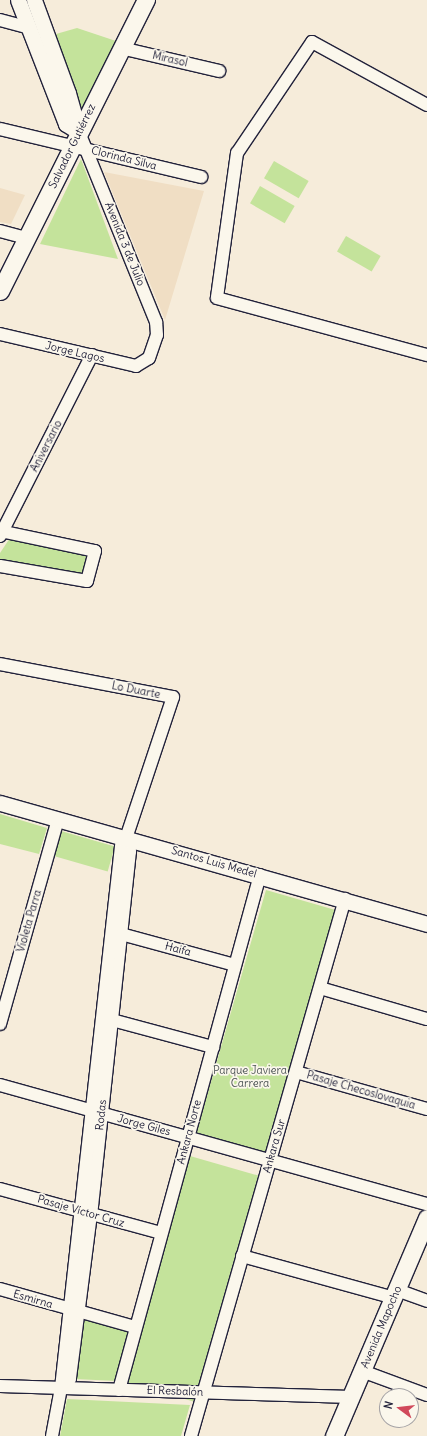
<!DOCTYPE html>
<meta charset="utf-8">
<style>
body{margin:0}
#map{position:relative;width:427px;height:1436px;overflow:hidden;background:#f6ecda;font-family:Delius,sans-serif}
div>[style]{position:absolute}
[style*='--x']{left:calc(var(--x)*1px);top:calc(var(--y)*1px);width:calc(var(--w)*1px);rotate:calc(var(--a)*1deg)}
.built>*{inset:0;background:#f0dec4}
.green>*{inset:0;background:#c4e39b;transform-origin:0 0}
.roads{filter:drop-shadow(1px 0 #22223b) drop-shadow(-1px 0 #22223b) drop-shadow(0 1px #22223b) drop-shadow(0 -1px #22223b)}
.minor>*{height:12px;margin:-6px;padding:0 6px;transform-origin:6px;border-radius:6px;background:#fbf7ec}
.tertiary>*{height:15px;margin:-7.5px;padding:0 7.5px;transform-origin:7.5px;border-radius:7.5px;background:#fbf7ec}
.secondary>*{height:17px;margin:-8.5px;padding:0 8.5px;transform-origin:8.5px;border-radius:8.5px;background:#fbf7ec}
span{translate:-50% -50%;white-space:nowrap;text-align:center;line-height:1.15;-webkit-text-stroke:3.5px #fbf7ec;paint-order:stroke}
.street-label{font-size:11px;color:#22223b}
.park-label{font-size:11px;color:#4a5253}
.north{position:absolute;left:379px;top:1388px;width:40px;height:40px;box-sizing:border-box;background:#fbf7ec;border:1px solid #a4a2a5;border-radius:50%;rotate:285deg;font-size:11px;font-weight:700;line-height:16px;text-align:center;color:#22223b}
.north::after{content:'';display:block;margin:auto;width:14px;height:18px;background:#d1495b;clip-path:polygon(50% 0,100% 100%,50% 72%,0 100%)}
</style>
<div id="map">
<div class="built">
<div style="clip-path:polygon(104px 172px,204px 191px,165px 320px)"></div>
<div style="clip-path:polygon(0 188px,25px 195px,11px 224px,0 222px)"></div>
</div>
<div class="green">
<div style="clip-path:polygon(77px 28px,116px 41px,81px 112px,56px 34px)"></div>
<div style="clip-path:polygon(81px 159px,118px 259px,40px 244px)"></div>
<div style="left:274px;top:161px;width:40px;height:20px;rotate:30deg"></div>
<div style="left:260px;top:186px;width:40px;height:20px;rotate:30deg"></div>
<div style="left:346px;top:236px;width:40px;height:18px;rotate:30deg"></div>
<div style="clip-path:polygon(10px 538px,87px 554px,82px 576px,0 560px,0 553px)"></div>
<div style="clip-path:polygon(0 814px,47px 828px,39px 854px,0 844px)"></div>
<div style="left:61px;top:831px;width:56px;height:26px;rotate:16deg"></div>
<div style="left:266px;top:890px;width:74px;height:254px;rotate:16deg"></div>
<div style="left:190px;top:1156px;width:71px;height:235px;rotate:16deg"></div>
<div style="clip-path:polygon(83px 1319px,130px 1331px,117px 1381px,74px 1379px)"></div>
<div style="clip-path:polygon(67px 1399px,190px 1405px,181px 1436px,60px 1436px)"></div>
</div>
<div class="roads">
<div class="minor">
<div style="--x:0;--y:20;--w:28;--a:15"></div>
<div style="--x:121;--y:48;--w:101;--a:13.2"></div>
<div style="--x:427;--y:105;--w:131;--a:-151.3"></div>
<div style="--x:312;--y:42;--w:134;--a:124"></div>
<div style="--x:237;--y:153;--w:146;--a:97.9"></div>
<div style="--x:217;--y:298;--w:218;--a:15.2"></div>
<div style="--x:0;--y:129;--w:207;--a:13.4"></div>
<div style="--x:0;--y:231;--w:28;--a:15"></div>
<div style="--x:0;--y:334;--w:140;--a:13.2"></div>
<div style="--x:136;--y:366;--w:15;--a:-32"></div>
<div style="--x:149;--y:358;--w:24;--a:-71"></div>
<div style="--x:157;--y:335;--w:13;--a:-94"></div>
<div style="--x:156;--y:322;--w:205;--a:-112.1"></div>
<div style="--x:0;--y:531;--w:97;--a:11.9"></div>
<div style="--x:95;--y:551;--w:31;--a:105"></div>
<div style="--x:87;--y:581;--w:88;--a:-170.2"></div>
<div style="--x:0;--y:536;--w:203;--a:-63.1"></div>
<div style="--x:0;--y:664;--w:176;--a:10.8"></div>
<div style="--x:173;--y:697;--w:149;--a:108.4"></div>
<div style="--x:126;--y:838;--w:14;--a:73"></div>
<div style="--x:130;--y:851;--w:365;--a:96.1"></div>
<div style="--x:91;--y:1214;--w:166;--a:97.3"></div>
<div style="--x:70;--y:1379;--w:13;--a:135"></div>
<div style="--x:121;--y:934;--w:118;--a:15.2"></div>
<div style="--x:320;--y:988;--w:111;--a:16.2"></div>
<div style="--x:112;--y:1020;--w:105;--a:15"></div>
<div style="--x:0;--y:1024;--w:213;--a:-74.2"></div>
<div style="--x:296;--y:1072;--w:136;--a:15.8"></div>
<div style="--x:0;--y:1085;--w:443;--a:15.6"></div>
<div style="--x:0;--y:1189;--w:167;--a:15.3"></div>
<div style="--x:242;--y:1256;--w:158;--a:15.4"></div>
<div style="--x:0;--y:1289;--w:70;--a:15.8"></div>
<div style="--x:397;--y:1290;--w:32;--a:20"></div>
<div style="--x:78;--y:1311;--w:59;--a:15.7"></div>
<div style="--x:362;--y:1371;--w:69;--a:20.3"></div>
<div style="--x:0;--y:1386;--w:351;--a:1.8"></div>
<div style="--x:119;--y:1390;--w:534;--a:-74.69"></div>
<div style="--x:52;--y:1436;--w:49;--a:-79.4"></div>
<div style="--x:61;--y:1388;--w:554;--a:-83.68"></div>
<div style="--x:191;--y:1436;--w:559;--a:-74"></div>
</div>
<div class="tertiary">
<div style="--x:18;--y:0;--w:133;--a:68.8"></div>
<div style="--x:66;--y:124;--w:15;--a:32"></div>
<div style="--x:34;--y:0;--w:99;--a:69.9"></div>
<div style="--x:68;--y:93;--w:41;--a:74.2"></div>
<div style="--x:0;--y:803;--w:444;--a:15.8"></div>
</div>
<div class="secondary">
<div style="--x:0;--y:291;--w:326;--a:-63.4"></div>
<div style="--x:334;--y:1436;--w:237;--a:-66.9"></div>
</div>
</div>
<div class="street-label">
<span style="left:170px;top:59px;rotate:13deg">Mirasol</span>
<span style="left:72px;top:146px;rotate:-64deg">Salvador Gutiérrez</span>
<span style="left:124px;top:158px;rotate:14deg">Clorinda Silva</span>
<span style="left:125px;top:244px;rotate:68deg">Avenida 3 de Julio</span>
<span style="left:75px;top:352px;rotate:13deg">Jorge Lagos</span>
<span style="left:46px;top:446px;rotate:-63deg">Aniversario</span>
<span style="left:136px;top:690px;rotate:11deg">Lo Duarte</span>
<span style="left:214px;top:862px;rotate:16deg">Santos Luis Medel</span>
<span style="left:29px;top:921px;rotate:-74deg">Violeta Parra</span>
<span style="left:178px;top:949px;rotate:15deg">Haifa</span>
<span style="left:361px;top:1090px;rotate:16deg">Pasaje Checoslovaquia</span>
<span style="left:101px;top:1115px;rotate:-84deg">Rodas</span>
<span style="left:144px;top:1125px;rotate:15deg">Jorge Giles</span>
<span style="left:189px;top:1132px;rotate:-75deg">Ankara Norte</span>
<span style="left:274px;top:1146px;rotate:-74deg">Ankara Sur</span>
<span style="left:81px;top:1211px;rotate:16deg">Pasaje Víctor Cruz</span>
<span style="left:33px;top:1299px;rotate:16deg">Esmirna</span>
<span style="left:381px;top:1327px;rotate:-67deg">Avenida Mapocho</span>
<span style="left:175px;top:1391px;rotate:2deg">El Resbalón</span>
</div>
<div class="park-label">
<span style="left:250px;top:1077px">Parque Javiera<br>Carrera</span>
</div>
<div class="north">N</div>
</div>
